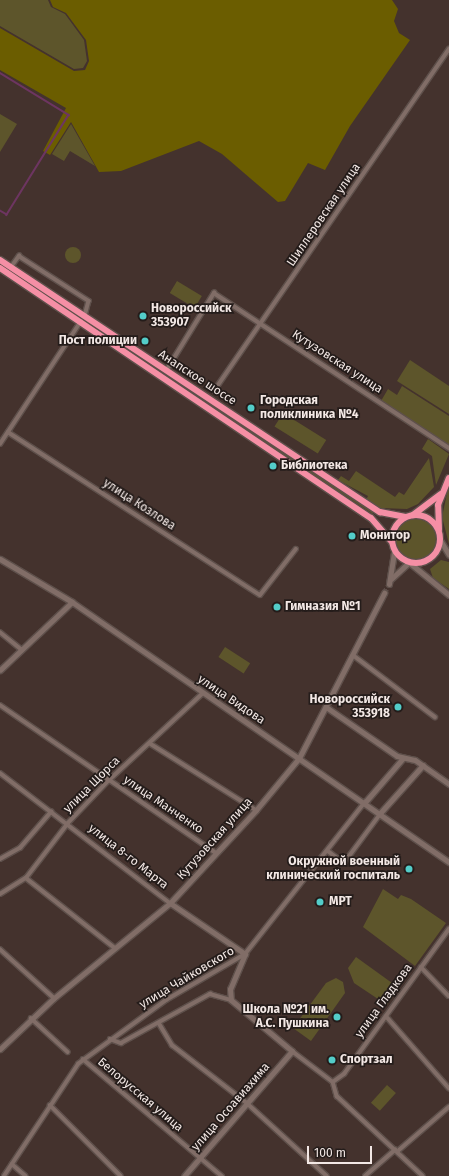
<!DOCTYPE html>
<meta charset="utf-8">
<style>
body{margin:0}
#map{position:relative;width:449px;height:1176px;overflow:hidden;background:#44322d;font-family:"Fira Sans",sans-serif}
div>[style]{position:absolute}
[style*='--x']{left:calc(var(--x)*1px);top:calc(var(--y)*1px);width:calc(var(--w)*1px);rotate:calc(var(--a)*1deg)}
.green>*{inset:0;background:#5d552b;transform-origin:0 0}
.round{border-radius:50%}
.forest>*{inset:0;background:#6b5d00}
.stream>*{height:1.5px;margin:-0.75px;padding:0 0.75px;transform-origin:0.75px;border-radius:0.75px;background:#6d3561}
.secondary-tunnel>*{height:5px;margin-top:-2.5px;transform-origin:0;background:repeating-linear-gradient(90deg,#5e4d49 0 5px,transparent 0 7.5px)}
.roads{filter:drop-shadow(1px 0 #5e504b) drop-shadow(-1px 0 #5e504b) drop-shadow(0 1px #5e504b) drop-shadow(0 -1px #5e504b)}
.street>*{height:3.5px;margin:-1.75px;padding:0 1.75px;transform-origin:1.75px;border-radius:1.75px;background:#816d67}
.secondary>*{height:5px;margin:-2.5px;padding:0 2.5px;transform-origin:2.5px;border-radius:2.5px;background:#816d67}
.highway>*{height:6px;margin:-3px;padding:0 3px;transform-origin:3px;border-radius:3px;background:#f58fa5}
.highway>.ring{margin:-3px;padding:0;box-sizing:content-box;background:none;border:6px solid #f58fa5;border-radius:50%}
.dots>*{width:11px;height:11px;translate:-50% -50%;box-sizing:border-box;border:2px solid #241c1a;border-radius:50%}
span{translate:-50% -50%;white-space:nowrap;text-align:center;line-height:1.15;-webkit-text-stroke:3.5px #241c1a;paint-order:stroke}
.street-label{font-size:12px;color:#f3e8e5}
.poi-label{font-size:12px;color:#f3e8e5;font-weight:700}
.left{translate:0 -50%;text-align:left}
.right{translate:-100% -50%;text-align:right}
.scale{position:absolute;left:307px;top:1146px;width:65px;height:18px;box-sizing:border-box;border:2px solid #f3e8e5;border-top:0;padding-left:5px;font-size:12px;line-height:14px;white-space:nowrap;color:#f3e8e5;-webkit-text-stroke:3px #241c1a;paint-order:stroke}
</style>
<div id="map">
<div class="green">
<div style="clip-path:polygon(0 0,48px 0,51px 7px,65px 14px,84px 40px,87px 61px,83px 68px,74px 69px,0 26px)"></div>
<div style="clip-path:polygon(0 114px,17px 124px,0 152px)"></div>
<div style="clip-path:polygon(71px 124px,95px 166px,70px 151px,64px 161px,52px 154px)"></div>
<div class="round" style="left:65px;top:247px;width:16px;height:16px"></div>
<div style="left:177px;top:281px;width:29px;height:14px;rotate:31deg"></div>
<div style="clip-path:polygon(410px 360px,449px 386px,449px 414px,397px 381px)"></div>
<div style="clip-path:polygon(402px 386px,449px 416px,449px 445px,381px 401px,388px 389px,397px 395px)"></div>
<div style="clip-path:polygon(213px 403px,373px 512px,373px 514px,210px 407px)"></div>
<div style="left:283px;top:413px;width:51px;height:16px;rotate:32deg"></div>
<div style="clip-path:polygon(428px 439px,449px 454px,436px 485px,432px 456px,422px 449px)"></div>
<div style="clip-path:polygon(429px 458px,434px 487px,418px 504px,407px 509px,380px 508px,366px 500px,368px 496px,338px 480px,341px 476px,349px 481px,356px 471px,395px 497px,399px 492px,404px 495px)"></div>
<div style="clip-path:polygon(449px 484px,449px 544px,442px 517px)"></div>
<div class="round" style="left:396px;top:519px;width:40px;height:40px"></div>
<div style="clip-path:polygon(441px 560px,449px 562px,449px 589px,433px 578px,430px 569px)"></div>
<div style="left:225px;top:647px;width:30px;height:12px;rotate:33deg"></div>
<div style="clip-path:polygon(383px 889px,398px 899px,401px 895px,411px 899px,446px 923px,415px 966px,363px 927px)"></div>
<div style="clip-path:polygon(356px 957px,399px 988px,387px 1005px,354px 983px,348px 968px)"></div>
<div style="clip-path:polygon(336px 978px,343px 982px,345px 993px,311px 1041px,293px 1028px,326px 983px)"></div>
<div style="left:387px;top:1085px;width:12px;height:24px;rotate:42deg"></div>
</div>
<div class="forest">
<div style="clip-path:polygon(50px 0,392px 0,398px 9px,394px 21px,399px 33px,410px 40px,350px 126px,325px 170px,308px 163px,285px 201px,278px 202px,222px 154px,199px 141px,121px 171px,99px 172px,71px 122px,50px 155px,43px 151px,66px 108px,0 70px,0 28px,74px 71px,85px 70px,89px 61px,86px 40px,66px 13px,53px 7px)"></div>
</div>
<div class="stream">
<div style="--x:0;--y:73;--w:81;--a:31.3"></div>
<div style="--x:69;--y:115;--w:118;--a:121.8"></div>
<div style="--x:7;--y:215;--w:8;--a:-150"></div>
</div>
<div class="secondary-tunnel">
<div style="--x:384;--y:593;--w:10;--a:-61"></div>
</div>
<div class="roads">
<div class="street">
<div style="--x:11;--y:267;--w:14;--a:-54"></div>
<div style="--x:19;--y:256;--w:83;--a:32.7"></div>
<div style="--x:89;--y:301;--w:16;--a:105"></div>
<div style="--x:166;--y:371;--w:92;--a:-58.4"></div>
<div style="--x:214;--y:293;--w:282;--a:33.4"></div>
<div style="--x:214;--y:391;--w:415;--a:-55.5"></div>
<div style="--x:8;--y:432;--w:300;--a:32.9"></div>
<div style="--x:260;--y:595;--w:58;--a:-52"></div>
<div style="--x:0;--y:444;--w:147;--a:-56.6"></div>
<div style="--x:0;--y:632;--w:28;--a:39"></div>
<div style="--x:353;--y:655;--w:103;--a:37.1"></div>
<div style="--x:0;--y:705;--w:262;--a:34.4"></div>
<div style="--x:151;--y:744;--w:124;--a:32.2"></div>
<div style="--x:0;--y:773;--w:214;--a:37.4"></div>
<div style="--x:328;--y:851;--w:20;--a:37"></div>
<div style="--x:344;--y:863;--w:62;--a:-53.5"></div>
<div style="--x:0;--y:859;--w:23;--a:-29"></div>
<div style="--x:20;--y:848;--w:48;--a:-49.3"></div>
<div style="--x:26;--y:878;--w:113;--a:38.2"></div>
<div style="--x:0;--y:894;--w:31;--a:-32"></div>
<div style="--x:26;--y:878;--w:69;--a:-52.6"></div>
<div style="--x:68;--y:823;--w:58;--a:-46.4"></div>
<div style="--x:108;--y:781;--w:129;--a:-42.8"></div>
<div style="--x:0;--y:949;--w:73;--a:42.2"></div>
<div style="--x:421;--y:967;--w:40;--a:46"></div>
<div style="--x:386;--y:1016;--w:96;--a:48.8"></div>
<div style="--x:31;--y:1018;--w:50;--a:42.6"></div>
<div style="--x:159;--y:1023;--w:26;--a:59"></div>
<div style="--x:172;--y:1045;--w:95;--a:37.7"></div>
<div style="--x:247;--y:1103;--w:108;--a:42.4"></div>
<div style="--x:110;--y:1039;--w:12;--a:20"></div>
<div style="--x:121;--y:1043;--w:102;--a:-28.8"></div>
<div style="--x:210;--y:994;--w:22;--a:16"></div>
<div style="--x:292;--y:1051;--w:51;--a:37.1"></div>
<div style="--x:333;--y:1082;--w:15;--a:74"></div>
<div style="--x:337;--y:1096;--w:117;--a:42.9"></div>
<div style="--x:83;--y:1059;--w:182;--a:40.1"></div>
<div style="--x:333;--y:1082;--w:14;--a:-36"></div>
<div style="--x:344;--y:1074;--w:179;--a:-54.1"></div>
<div style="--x:50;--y:1105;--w:100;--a:45"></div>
<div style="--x:399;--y:1150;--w:66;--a:-40.7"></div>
<div style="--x:12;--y:1164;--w:18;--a:41"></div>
<div style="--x:4;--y:1176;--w:134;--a:-56.5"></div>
<div style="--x:78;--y:1064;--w:109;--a:-36"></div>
<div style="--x:166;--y:1000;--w:91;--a:-30.2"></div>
<div style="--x:245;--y:954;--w:194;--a:-51.7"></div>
<div style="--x:365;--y:1176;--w:40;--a:-41"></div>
</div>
<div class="secondary">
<div style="--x:440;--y:540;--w:17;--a:59"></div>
<div style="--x:0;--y:559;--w:84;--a:30.8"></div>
<div style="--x:72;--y:602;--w:458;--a:34.6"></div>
<div style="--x:411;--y:564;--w:49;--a:39.2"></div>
<div style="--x:391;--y:579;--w:23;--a:-43"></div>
<div style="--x:389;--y:584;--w:33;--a:-81"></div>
<div style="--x:0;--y:670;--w:99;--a:-43.4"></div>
<div style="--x:326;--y:707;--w:86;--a:34.6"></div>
<div style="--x:397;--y:756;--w:18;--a:13"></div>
<div style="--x:415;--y:760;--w:42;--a:35.2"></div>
<div style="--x:366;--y:801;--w:57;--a:-49.3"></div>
<div style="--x:381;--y:812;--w:63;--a:-48.2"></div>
<div style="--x:170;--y:903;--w:91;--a:34.2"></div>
<div style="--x:245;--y:954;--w:38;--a:113"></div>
<div style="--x:230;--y:989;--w:11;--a:85"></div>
<div style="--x:231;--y:1000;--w:80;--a:39.9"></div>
<div style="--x:292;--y:1051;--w:165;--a:130.8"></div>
<div style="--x:0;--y:1049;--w:74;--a:-43.4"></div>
<div style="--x:54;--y:998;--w:150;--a:-39.3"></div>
<div style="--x:170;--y:903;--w:127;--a:-47.2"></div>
<div style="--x:256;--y:810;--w:67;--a:-50.4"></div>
<div style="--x:299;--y:758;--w:186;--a:-62.7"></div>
</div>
<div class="highway">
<div style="--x:0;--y:260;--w:456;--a:33.6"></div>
<div style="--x:380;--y:512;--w:26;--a:11"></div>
<div style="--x:0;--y:268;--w:447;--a:34"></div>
<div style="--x:371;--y:518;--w:30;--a:49"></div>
<div class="ring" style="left:392px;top:515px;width:42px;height:42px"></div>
<div style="--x:413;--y:515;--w:35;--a:-37"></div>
<div style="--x:439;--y:529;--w:24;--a:-92"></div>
<div style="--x:438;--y:505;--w:29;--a:-68"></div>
</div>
</div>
<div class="dots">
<div style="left:143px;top:316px;background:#53cdc9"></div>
<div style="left:145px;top:341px;background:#53cdc9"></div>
<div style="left:251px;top:408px;background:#53cdc9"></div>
<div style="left:273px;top:466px;background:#53cdc9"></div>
<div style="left:352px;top:536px;background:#53cdc9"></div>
<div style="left:277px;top:607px;background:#53cdc9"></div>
<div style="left:398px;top:707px;background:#53cdc9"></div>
<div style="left:409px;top:869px;background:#53cdc9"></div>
<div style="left:320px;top:902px;background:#53cdc9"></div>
<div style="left:337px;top:1017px;background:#53cdc9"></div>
<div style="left:332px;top:1060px;background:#53cdc9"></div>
</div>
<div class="street-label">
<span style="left:324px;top:215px;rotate:-56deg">Шиллеровская улица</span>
<span style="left:337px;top:362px;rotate:33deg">Кутузовская улица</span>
<span style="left:197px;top:378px;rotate:33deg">Анапское шоссе</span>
<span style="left:139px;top:505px;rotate:33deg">улица Козлова</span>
<span style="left:231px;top:700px;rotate:34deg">улица Видова</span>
<span style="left:92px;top:785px;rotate:-45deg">улица Щорса</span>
<span style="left:163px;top:805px;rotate:34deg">улица Манченко</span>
<span style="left:215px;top:839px;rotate:-48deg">Кутузовская улица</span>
<span style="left:128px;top:857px;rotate:38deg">улица 8-го Марта</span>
<span style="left:187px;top:978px;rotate:-31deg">улица Чайковского</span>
<span style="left:384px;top:1001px;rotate:-54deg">улица Гладкова</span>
<span style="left:140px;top:1095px;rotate:40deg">Белорусская улица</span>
<span style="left:231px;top:1107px;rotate:-49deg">улица Осоавиахима</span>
</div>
<div class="poi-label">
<span class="left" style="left:151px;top:316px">Новороссийск<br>353907</span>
<span class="right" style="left:137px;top:341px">Пост полиции</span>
<span class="left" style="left:260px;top:408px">Городская<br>поликлиника №4</span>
<span class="left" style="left:281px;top:466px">Библиотека</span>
<span class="left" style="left:360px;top:536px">Монитор</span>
<span class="left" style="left:285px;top:607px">Гимназия №1</span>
<span class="right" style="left:390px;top:707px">Новороссийск<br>353918</span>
<span class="right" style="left:400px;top:869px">Окружной военный<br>клинический госпиталь</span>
<span class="left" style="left:329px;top:902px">МРТ</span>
<span class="right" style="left:329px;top:1017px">Школа №21 им.<br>А.С. Пушкина</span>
<span class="left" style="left:340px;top:1060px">Спортзал</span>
</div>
<div class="scale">100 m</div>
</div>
